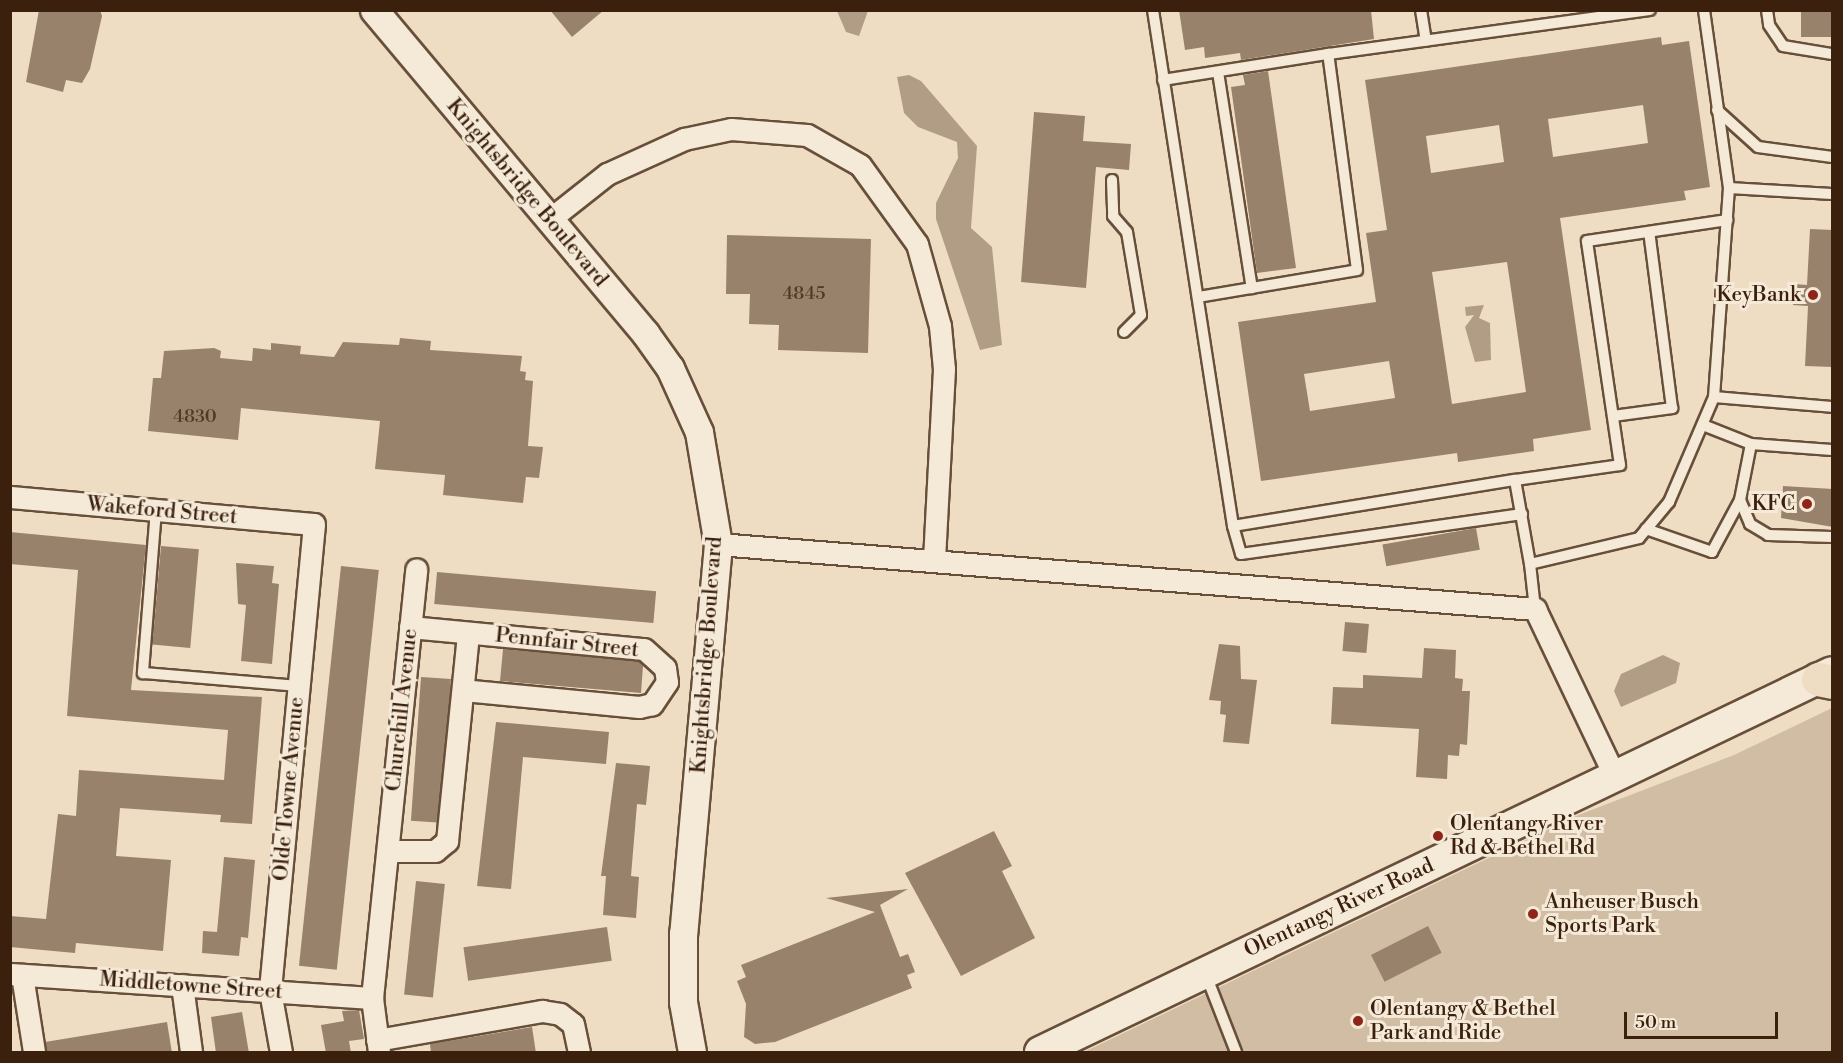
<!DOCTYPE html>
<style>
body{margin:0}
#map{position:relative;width:1843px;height:1063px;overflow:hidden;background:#efddc3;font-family:"Libre Bodoni",serif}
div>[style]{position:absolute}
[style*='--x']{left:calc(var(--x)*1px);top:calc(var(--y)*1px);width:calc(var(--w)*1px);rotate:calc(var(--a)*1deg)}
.green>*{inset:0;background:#d0bda4}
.water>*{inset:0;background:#b19d85}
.building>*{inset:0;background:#98826c;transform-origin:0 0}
.roads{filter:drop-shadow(2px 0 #674f3a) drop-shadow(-2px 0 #674f3a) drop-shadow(0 2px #674f3a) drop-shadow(0 -2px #674f3a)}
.service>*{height:10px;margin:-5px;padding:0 5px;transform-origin:5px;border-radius:5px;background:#f5e9d8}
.minor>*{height:21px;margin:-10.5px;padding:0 10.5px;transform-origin:10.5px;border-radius:10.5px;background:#f5e9d8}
.tertiary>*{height:27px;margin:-13.5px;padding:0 13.5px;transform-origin:13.5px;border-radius:13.5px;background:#f5e9d8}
.secondary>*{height:30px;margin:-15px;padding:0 15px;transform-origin:15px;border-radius:15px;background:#f5e9d8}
.primary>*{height:33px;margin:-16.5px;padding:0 16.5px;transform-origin:16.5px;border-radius:16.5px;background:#efddc3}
.dots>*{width:16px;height:16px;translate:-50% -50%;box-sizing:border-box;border:3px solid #f5e9d8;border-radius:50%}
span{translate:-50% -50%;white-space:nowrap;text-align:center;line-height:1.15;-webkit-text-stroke:6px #f5e9d8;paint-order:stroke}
.number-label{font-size:18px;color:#523825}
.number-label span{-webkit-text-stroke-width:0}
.street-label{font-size:21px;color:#3a200d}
.poi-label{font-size:21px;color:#3a200d}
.right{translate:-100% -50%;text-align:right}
.left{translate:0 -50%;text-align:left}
.frame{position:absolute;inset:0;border:12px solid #3a200d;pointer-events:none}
.scale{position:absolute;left:1624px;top:1012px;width:154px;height:27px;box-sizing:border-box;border:3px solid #3a200d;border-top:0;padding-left:8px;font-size:18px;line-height:21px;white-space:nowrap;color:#3a200d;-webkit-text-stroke:4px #f5e9d8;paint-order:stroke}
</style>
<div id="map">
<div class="green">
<div style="clip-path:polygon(1832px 708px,1832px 1052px,1084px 1052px,1576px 816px,1734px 755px)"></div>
</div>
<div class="water">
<div style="clip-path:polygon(837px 11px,868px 11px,859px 36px,846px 32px)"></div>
<div style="clip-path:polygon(909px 75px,921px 81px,977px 146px,971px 228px,992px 247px,1002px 345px,980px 350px,936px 219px,936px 203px,958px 158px,957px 142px,918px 127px,904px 113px,897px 77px)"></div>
<div style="clip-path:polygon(1484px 305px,1479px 318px,1490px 323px,1491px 360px,1475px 362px,1465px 327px,1474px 315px,1466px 316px,1465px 307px)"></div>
<div style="clip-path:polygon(1663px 655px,1680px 663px,1676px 683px,1621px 707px,1614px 691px,1621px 674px)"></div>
</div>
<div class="building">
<div style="clip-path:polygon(39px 10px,100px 10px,102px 16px,90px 69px,82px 83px,66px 80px,63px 92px,26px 82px)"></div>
<div style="clip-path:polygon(550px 10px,604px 10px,572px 37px)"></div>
<div style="clip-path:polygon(1179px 10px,1371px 10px,1374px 39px,1241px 60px,1240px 53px,1205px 58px,1204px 47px,1185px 50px)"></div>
<div style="left:1801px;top:10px;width:32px;height:27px"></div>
<div style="clip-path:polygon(evenodd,1661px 37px,1662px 45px,1689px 41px,1710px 187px,1684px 191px,1686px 200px,1560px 218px,1591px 430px,1533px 439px,1534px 451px,1458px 462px,1457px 453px,1261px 481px,1238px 322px,1376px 302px,1366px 233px,1387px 230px,1365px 80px,1661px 37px,1643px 105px,1648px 143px,1553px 157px,1548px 119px,1643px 105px,1661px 37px,1499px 125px,1504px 162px,1431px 173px,1426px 136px,1499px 125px,1661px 37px,1507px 262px,1526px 392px,1452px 404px,1432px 272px,1507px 262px,1661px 37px,1389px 361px,1395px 398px,1310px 411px,1304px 374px,1389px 361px)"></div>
<div style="clip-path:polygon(1268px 71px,1296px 268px,1257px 273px,1231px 87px,1245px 85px,1243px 75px)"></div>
<div style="clip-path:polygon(1034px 112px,1085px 116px,1083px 141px,1131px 144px,1129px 170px,1096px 167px,1086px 288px,1021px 282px)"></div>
<div style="clip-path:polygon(1810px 229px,1833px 230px,1833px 367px,1805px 366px,1808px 306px,1793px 305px,1794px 284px,1807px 285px)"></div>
<div style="clip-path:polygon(727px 235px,871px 239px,868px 353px,778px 350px,779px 325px,749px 324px,750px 294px,726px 294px)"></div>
<div style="clip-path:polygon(400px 338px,431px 341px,430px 350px,522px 356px,520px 371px,526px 372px,525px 380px,533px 381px,528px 446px,543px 447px,539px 478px,526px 477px,523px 503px,443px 495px,445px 475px,375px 469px,380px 421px,241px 408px,238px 440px,148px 431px,153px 378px,161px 378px,164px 351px,214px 348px,221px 351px,220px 358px,252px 361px,253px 348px,271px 350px,271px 343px,301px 346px,300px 354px,334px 357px,343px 342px,399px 345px)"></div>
<div style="clip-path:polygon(1783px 486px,1833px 489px,1833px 527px,1781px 518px)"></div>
<div style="left:1476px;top:528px;width:22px;height:95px;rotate:80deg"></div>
<div style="clip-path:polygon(10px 532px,146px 545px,131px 690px,262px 697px,252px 824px,220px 822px,221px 815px,120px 808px,116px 856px,171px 860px,163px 951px,76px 943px,75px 953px,10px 947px,10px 916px,46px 919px,58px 814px,76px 816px,79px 770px,224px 780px,228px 730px,67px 716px,78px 570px,10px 564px)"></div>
<div style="left:161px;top:546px;width:38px;height:99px;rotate:5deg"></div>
<div style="clip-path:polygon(236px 563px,274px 566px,272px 583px,279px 584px,272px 664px,241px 661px,246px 605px,238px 604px)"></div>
<div style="left:341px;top:566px;width:38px;height:402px;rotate:6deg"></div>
<div style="left:437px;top:572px;width:220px;height:32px;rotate:5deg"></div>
<div style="left:1345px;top:622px;width:24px;height:29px;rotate:5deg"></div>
<div style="clip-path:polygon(1219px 644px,1240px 646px,1241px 679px,1257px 680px,1249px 744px,1223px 742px,1226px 715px,1220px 714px,1221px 701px,1209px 700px)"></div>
<div style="clip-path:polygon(1424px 648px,1456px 650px,1455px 678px,1463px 679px,1462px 691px,1470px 691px,1467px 745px,1460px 744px,1459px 756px,1448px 755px,1447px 779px,1416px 777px,1419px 729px,1331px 724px,1333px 687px,1363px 688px,1363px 675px,1422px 678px)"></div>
<div style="clip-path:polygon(503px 649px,639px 661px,643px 666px,641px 693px,500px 681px)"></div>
<div style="left:421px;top:677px;width:30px;height:144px;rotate:4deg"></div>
<div style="clip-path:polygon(496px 722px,609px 732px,606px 764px,523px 757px,511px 889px,477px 886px)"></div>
<div style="clip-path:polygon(616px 763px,650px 766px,646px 805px,637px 804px,631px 876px,639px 877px,636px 918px,603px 915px,606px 876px,601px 876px)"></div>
<div style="clip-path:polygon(994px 831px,1012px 866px,1002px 871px,1035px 938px,961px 976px,905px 873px)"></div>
<div style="clip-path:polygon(224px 857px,255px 860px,248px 938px,241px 937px,239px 956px,202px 953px,203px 931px,217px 932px)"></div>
<div style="left:416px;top:881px;width:29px;height:114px;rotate:6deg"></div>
<div style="clip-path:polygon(908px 889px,880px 905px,900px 957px,908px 954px,915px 972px,907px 975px,912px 988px,775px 1042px,755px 1044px,744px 1037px,746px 1004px,737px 981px,746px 977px,741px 965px,875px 912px,826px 898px)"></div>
<div style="left:1428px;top:926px;width:30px;height:64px;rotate:63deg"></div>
<div style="left:607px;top:927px;width:34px;height:145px;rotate:82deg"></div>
<div style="clip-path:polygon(359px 1010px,364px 1039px,349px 1041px,351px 1053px,326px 1053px,321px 1025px,344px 1021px,342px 1011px)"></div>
<div style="clip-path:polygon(242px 1012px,249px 1053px,216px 1053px,211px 1017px)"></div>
<div style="clip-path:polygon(167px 1022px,172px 1053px,46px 1053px,45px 1042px)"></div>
<div style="clip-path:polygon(532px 1027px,536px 1053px,431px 1053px,430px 1044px)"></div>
</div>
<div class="roads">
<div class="service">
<div style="--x:1153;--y:10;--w:522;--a:81.19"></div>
<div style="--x:1233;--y:526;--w:286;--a:-9.3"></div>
<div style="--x:1515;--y:480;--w:85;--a:79.9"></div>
<div style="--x:1421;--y:10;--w:31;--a:81"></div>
<div style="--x:1767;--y:10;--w:15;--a:82"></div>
<div style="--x:1769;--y:25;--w:25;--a:56"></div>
<div style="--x:1783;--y:46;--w:50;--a:9.3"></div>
<div style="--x:1218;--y:72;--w:219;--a:81.1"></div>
<div style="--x:1163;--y:80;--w:167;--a:-9"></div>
<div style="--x:1717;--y:110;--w:55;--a:42.1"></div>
<div style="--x:1758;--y:147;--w:75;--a:7.7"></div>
<div style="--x:1112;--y:180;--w:36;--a:88"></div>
<div style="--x:1113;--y:216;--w:21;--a:49"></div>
<div style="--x:1127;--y:232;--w:84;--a:80.4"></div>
<div style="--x:1141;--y:315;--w:24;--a:135"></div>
<div style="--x:1729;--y:188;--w:103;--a:3.3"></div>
<div style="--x:1198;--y:297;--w:161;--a:-9.6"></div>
<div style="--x:1357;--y:270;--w:218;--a:-97.6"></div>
<div style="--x:1328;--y:54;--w:325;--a:-7.8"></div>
<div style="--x:1714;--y:397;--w:118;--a:4.8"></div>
<div style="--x:1613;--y:416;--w:60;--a:-7.7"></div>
<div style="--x:1672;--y:408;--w:177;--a:-97.4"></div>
<div style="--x:1703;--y:425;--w:52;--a:21.6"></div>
<div style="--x:1751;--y:444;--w:81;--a:4.2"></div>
<div style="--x:1515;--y:480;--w:106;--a:-8.1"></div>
<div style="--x:1620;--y:465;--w:226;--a:-98.4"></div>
<div style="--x:1587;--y:241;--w:142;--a:-8.5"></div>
<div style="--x:1740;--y:500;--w:26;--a:67"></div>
<div style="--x:1750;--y:524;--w:21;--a:31"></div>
<div style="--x:1768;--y:535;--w:64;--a:1.8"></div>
<div style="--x:156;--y:510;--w:164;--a:94.6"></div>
<div style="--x:143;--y:673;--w:157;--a:4.8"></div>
<div style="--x:1233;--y:526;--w:29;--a:74"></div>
<div style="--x:1241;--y:554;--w:284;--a:-8.1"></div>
<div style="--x:1646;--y:529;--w:70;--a:19.2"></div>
<div style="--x:1712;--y:552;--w:59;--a:-61.7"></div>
<div style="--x:1740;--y:500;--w:57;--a:-78.9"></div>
<div style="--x:1535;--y:609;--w:45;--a:-96.3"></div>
<div style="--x:1530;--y:564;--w:112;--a:-13.4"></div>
<div style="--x:1639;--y:538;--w:47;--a:-50.2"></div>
<div style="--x:1669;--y:502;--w:114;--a:-66.8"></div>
<div style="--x:1714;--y:397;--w:210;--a:-85.9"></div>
<div style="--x:1729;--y:188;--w:180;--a:-98"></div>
<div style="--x:1206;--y:975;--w:83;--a:68.7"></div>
</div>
<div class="minor">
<div style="--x:550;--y:219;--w:73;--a:-38.3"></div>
<div style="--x:607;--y:174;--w:85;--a:-24.4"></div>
<div style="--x:684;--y:139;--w:48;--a:-12"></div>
<div style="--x:731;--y:129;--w:76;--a:4.5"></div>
<div style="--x:807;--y:135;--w:61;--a:29.5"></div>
<div style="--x:860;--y:165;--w:97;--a:54.2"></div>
<div style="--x:917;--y:244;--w:85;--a:74.3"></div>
<div style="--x:940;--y:326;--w:43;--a:84.7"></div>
<div style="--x:944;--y:369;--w:192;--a:93"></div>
<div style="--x:10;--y:497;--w:305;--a:5.1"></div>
<div style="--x:314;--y:524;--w:469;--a:95.4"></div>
<div style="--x:270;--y:991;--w:62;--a:79.8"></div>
<div style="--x:718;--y:544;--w:820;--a:4.55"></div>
<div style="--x:1535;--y:609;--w:186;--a:64.5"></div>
<div style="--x:410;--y:627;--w:235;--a:5.4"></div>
<div style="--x:644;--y:649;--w:28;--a:42"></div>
<div style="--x:665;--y:668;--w:14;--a:82"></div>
<div style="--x:667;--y:682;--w:27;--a:124"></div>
<div style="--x:652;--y:704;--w:13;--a:167"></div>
<div style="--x:639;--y:707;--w:176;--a:-174.5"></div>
<div style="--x:388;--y:851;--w:47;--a:0"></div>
<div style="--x:435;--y:851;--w:16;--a:-40"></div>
<div style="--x:447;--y:841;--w:209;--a:-84.2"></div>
<div style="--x:10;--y:974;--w:363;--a:3.8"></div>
<div style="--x:22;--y:975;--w:78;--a:81.1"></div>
<div style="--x:182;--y:985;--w:68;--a:82.3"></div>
<div style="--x:377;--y:1040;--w:168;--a:-10"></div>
<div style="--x:542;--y:1011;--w:18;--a:9"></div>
<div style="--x:560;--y:1014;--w:16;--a:38"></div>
<div style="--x:573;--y:1024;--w:29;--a:78"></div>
<div style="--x:379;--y:1052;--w:54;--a:-97.4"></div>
<div style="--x:372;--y:998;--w:431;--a:-84.1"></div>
</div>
<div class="tertiary">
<div style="--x:374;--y:10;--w:422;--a:50"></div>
<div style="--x:645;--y:333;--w:43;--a:54.5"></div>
<div style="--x:670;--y:368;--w:70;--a:65.6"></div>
<div style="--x:699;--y:432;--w:114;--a:80.4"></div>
<div style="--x:718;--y:544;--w:391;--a:95.1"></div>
<div style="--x:683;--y:933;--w:69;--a:90"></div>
<div style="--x:683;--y:1002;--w:51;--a:79.8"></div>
</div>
<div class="secondary">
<div style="--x:1040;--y:1052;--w:878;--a:-25.63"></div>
</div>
<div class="primary">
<div style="--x:1818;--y:679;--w:14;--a:12"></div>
</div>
</div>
<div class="dots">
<div style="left:1813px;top:295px;background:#8f2418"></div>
<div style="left:1807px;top:504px;background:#8f2418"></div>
<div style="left:1438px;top:836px;background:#8f2418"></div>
<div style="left:1533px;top:914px;background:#8f2418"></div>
<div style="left:1358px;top:1021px;background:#8f2418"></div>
</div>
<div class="number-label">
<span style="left:804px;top:294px">4845</span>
<span style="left:195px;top:417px">4830</span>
</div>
<div class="street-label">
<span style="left:527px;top:193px;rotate:50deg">Knightsbridge Boulevard</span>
<span style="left:162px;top:511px;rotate:5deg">Wakeford Street</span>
<span style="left:567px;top:643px;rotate:6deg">Pennfair Street</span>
<span style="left:707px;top:655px;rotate:-86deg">Knightsbridge Boulevard</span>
<span style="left:402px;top:710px;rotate:-84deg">Churchill Avenue</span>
<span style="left:289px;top:789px;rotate:-85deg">Olde Towne Avenue</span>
<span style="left:1339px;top:908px;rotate:-25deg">Olentangy River Road</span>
<span style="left:191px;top:986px;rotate:4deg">Middletowne Street</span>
</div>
<div class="poi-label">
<span class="right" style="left:1801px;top:295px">KeyBank</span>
<span class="right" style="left:1795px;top:504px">KFC</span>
<span class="left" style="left:1450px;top:836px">Olentangy River<br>Rd &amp; Bethel Rd</span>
<span class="left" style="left:1545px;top:914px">Anheuser Busch<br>Sports Park</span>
<span class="left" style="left:1370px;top:1021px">Olentangy &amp; Bethel<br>Park and Ride</span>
</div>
<div class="frame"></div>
<div class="scale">50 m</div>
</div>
